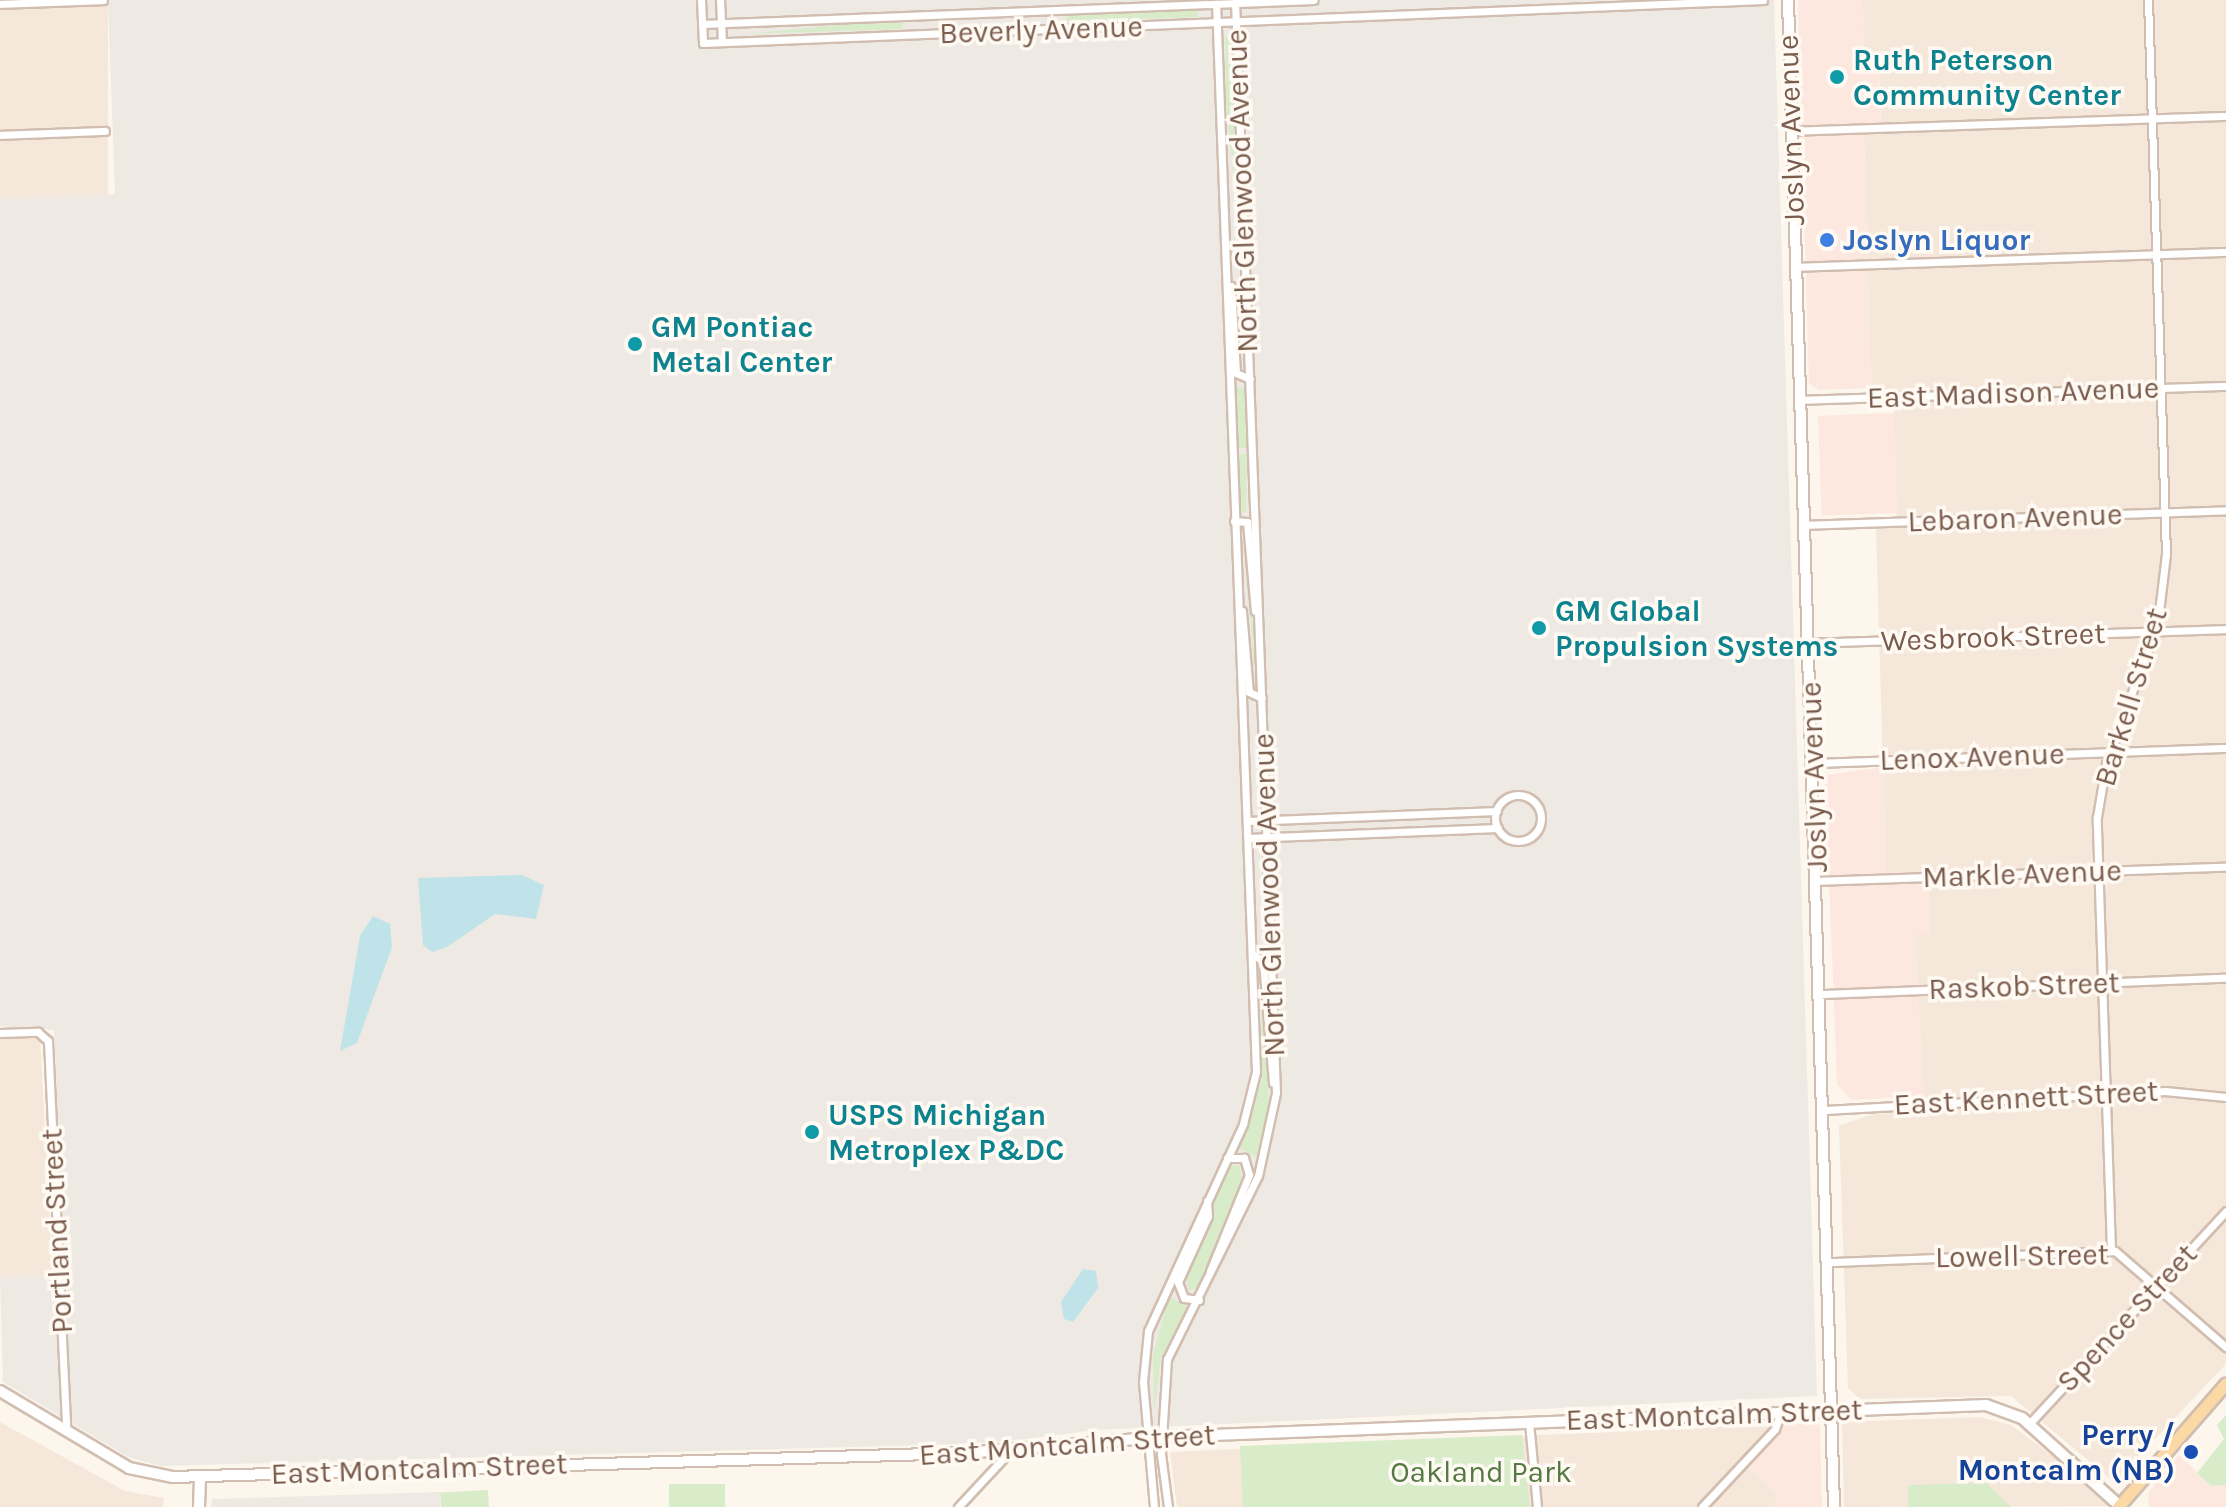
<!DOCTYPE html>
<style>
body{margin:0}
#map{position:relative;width:2226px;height:1507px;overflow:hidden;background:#fdf6ec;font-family:Karla,sans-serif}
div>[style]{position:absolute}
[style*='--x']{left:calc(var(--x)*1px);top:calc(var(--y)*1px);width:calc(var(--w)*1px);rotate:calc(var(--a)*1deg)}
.residential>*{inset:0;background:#f5e8da;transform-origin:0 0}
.commercial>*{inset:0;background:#fde8e0;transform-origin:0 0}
.industrial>*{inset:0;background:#efe9e4}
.green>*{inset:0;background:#d8ecc9;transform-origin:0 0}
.water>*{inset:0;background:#bfe3e8}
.roads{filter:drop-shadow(2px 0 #d1beb0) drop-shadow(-2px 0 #d1beb0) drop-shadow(0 2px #d1beb0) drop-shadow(0 -2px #d1beb0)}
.street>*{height:7px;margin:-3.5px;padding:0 3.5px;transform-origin:3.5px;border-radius:3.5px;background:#fff}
.street>.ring{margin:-3.5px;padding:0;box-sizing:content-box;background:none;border:7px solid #fff;border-radius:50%}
.secondary>*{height:10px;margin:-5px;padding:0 5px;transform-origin:5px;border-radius:5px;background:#fff}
.primary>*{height:11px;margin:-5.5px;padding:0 5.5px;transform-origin:5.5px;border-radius:5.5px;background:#fbd9a5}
.dots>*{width:22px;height:22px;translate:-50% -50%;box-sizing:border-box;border:4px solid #fffaf3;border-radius:50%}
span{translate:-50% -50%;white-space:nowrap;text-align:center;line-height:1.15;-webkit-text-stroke:7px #fffaf3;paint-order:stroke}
.street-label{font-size:30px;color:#7a5c4d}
.culture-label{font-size:30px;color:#0d838f;font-weight:700}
.left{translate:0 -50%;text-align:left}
.shop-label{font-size:30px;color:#366cbe;font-weight:700}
.transit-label{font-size:30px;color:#164399;font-weight:700}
.right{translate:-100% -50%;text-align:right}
.park-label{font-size:30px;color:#537a41}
</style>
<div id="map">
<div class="residential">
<div style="left:0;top:0;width:108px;height:199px"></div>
<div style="clip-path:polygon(1862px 0,2226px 0,2226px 1364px,2114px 1482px,2011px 1396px,1860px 1399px,1848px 1388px,1839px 1126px,1872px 1114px,1924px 1112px,1915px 934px,1930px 933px,1886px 873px,1876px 528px,1897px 527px,1893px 390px,1871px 388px,1864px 135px,1881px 133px,1879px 60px,1864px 60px)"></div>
<div style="clip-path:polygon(40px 1037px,53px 1275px,1px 1277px,0 1284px,0 1039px)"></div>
<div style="clip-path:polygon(1980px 1417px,2011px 1425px,2119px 1506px,1844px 1507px,1842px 1422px)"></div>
<div style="clip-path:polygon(0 1422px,125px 1491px,164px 1498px,163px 1507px,0 1507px)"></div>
<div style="clip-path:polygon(1784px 1424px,1747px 1466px,1778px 1495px,1774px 1507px,1177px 1507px,1170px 1452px)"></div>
</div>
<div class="commercial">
<div style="clip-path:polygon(1798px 0,1862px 0,1864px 59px,1879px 59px,1881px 133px,1864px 135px,1871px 388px,1819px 390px,1809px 383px)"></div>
<div style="left:1894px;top:413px;width:100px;height:76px;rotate:88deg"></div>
<div style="clip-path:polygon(1884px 767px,1886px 872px,1928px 872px,1930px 934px,1915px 935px,1924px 1096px,1851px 1100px,1837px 1084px,1825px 775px)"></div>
<div style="clip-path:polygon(1820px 1423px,1822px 1507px,1774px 1507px,1778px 1495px,1746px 1466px,1784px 1424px)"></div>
<div style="clip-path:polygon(2179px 1455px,2211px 1486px,2226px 1485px,2226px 1507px,2149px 1507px,2148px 1493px)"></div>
</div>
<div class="industrial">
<div style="clip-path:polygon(108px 0,1774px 0,1817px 1396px,1095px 1430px,994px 1443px,160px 1466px,128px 1457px,3px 1382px,0 1277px,53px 1275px,54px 1302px,66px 1301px,54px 1030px,0 1026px,0 199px,115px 194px)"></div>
<div style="clip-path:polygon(440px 1492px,440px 1507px,211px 1507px,212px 1499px)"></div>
</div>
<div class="green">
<div style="clip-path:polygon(1197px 10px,1198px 17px,1066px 21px,1068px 15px)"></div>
<div style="clip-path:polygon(903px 23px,901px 29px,746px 34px,847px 24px)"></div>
<div style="clip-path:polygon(1225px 36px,1231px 38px,1236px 197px,1226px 104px)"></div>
<div style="clip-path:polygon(1235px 386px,1245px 389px,1247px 448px,1234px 448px)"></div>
<div style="clip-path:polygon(1234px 454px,1247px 454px,1246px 512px,1239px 511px)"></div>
<div style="clip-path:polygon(1241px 528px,1253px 627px,1255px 692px,1251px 626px)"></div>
<div style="clip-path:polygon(1261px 962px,1269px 1106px,1257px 1157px,1239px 1148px,1262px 1079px)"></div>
<div style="clip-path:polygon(1239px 1164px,1243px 1184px,1199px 1287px,1189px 1291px,1185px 1273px,1229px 1167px)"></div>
<div style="clip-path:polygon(1169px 1296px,1187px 1307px,1161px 1358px,1154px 1413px,1153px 1355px)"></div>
<div style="clip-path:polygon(2226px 1415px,2226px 1485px,2211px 1486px,2197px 1473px,2224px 1439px,2217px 1425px)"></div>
<div style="clip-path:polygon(1522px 1435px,1530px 1507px,1243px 1507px,1240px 1446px)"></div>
<div style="clip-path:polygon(1986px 1483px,2011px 1507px,1908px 1507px,1908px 1485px)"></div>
<div style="left:725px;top:1484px;width:23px;height:56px;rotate:90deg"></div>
<div style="left:488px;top:1490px;width:17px;height:48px;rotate:87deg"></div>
</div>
<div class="water">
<div style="clip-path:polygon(522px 875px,544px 885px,536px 919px,495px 914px,447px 947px,432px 952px,423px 945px,418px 878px)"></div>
<div style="clip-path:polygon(373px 916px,390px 924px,392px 947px,357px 1043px,340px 1051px,360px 936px)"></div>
<div style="clip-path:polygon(1083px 1269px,1096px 1271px,1098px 1288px,1073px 1322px,1064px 1319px,1061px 1302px)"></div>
</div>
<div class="roads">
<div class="street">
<div style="--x:701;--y:0;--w:43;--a:87.3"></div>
<div style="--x:703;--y:43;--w:1061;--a:-2.32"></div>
<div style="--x:720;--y:0;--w:42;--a:87.3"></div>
<div style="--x:0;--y:4;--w:103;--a:-2.2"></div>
<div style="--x:702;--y:24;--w:612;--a:-2.25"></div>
<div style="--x:1791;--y:131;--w:435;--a:-2"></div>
<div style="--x:0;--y:135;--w:105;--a:-2.2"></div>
<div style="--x:1796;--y:267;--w:430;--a:-2"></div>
<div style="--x:1231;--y:286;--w:87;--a:86.7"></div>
<div style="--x:1236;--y:373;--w:15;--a:23"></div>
<div style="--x:1800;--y:400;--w:426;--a:-1.9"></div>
<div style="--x:1234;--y:521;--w:13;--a:4"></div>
<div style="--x:1247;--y:522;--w:89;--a:84.9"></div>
<div style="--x:1804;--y:525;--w:422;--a:-2"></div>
<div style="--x:1242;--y:611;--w:81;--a:85.1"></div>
<div style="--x:1249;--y:692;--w:14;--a:25"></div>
<div style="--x:1809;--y:643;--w:417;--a:-1.9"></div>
<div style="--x:1813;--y:763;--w:413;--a:-2.1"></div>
<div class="ring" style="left:1495px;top:795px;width:39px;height:39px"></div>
<div style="--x:1247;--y:821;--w:250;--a:-2.3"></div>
<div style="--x:1248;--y:838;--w:250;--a:-2.3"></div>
<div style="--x:1817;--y:881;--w:409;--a:-2"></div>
<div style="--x:1252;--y:954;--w:13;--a:32"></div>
<div style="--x:1263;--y:961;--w:122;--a:85.3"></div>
<div style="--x:1821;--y:994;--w:405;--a:-2.3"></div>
<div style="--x:0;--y:1033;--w:38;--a:-2"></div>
<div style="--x:38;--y:1032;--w:13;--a:42"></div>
<div style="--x:48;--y:1041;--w:387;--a:87.3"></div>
<div style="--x:1825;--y:1110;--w:341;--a:-3.2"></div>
<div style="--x:2165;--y:1091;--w:61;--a:5.6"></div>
<div style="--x:2111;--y:1250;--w:433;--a:-91.9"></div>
<div style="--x:2097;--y:817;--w:54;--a:-80.4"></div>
<div style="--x:2106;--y:764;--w:153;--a:-70.1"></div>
<div style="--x:2158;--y:620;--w:66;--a:-83.1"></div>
<div style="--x:2166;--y:554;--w:554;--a:-91.86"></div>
<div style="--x:1831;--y:1262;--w:284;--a:-2.2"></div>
<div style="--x:2115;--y:1251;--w:147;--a:40.9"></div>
<div style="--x:1210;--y:1271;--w:104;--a:-67.9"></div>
<div style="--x:1249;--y:1175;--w:18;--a:-106"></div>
<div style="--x:1244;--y:1158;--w:17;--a:180"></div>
<div style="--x:1199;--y:1300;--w:15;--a:-172"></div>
<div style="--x:1184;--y:1298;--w:17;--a:-111"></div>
<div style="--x:1178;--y:1282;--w:72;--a:-65.6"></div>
<div style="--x:1208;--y:1216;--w:15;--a:-94"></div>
<div style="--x:1529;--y:1422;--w:85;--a:84.6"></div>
<div style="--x:2029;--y:1424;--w:290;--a:-47.2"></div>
<div style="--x:958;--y:1507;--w:76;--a:-47.1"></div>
<div style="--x:1154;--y:1507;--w:125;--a:-95"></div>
<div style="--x:1143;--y:1382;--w:51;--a:-84.4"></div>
<div style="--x:1148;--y:1331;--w:228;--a:-65.3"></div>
<div style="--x:1243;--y:1124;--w:54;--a:-76"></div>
<div style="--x:1256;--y:1072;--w:1069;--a:-92.14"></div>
<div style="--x:1168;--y:1507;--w:53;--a:-97.5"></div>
<div style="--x:1161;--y:1454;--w:95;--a:-86.4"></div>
<div style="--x:1167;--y:1359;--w:204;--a:-63.6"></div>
<div style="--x:1258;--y:1176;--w:85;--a:-77.8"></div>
<div style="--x:1276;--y:1093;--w:1091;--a:-92.15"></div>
<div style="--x:1702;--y:1507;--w:107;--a:-46.9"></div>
<div style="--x:1775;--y:1429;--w:18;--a:-71"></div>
</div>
<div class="secondary">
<div style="--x:1788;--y:0;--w:1508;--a:88.25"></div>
<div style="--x:0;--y:1391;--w:150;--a:30.8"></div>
<div style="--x:129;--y:1468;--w:45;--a:11.6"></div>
<div style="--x:173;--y:1477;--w:790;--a:-1.74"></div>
<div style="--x:963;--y:1453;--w:199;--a:-4.6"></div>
<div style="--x:1161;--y:1437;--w:826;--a:-2.22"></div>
<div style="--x:1986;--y:1405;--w:38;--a:20"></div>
<div style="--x:2022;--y:1418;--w:133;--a:42"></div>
<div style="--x:199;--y:1507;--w:31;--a:-88"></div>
</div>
<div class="primary">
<div style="--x:2118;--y:1507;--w:164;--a:-48.9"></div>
</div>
</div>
<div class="dots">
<div style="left:1837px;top:77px;background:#0f9aa8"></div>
<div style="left:1827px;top:240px;background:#3f7fe0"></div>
<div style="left:635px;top:344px;background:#0f9aa8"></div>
<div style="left:1539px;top:628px;background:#0f9aa8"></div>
<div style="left:812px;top:1132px;background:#0f9aa8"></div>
<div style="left:2191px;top:1452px;background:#1a4fb4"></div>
</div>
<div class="street-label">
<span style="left:1041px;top:30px;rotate:-2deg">Beverly Avenue</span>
<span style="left:1791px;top:130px;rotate:-92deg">Joslyn Avenue</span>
<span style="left:1242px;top:191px;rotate:-92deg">North Glenwood Avenue</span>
<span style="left:2013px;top:393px;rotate:-2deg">East Madison Avenue</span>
<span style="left:2015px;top:518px;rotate:-2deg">Lebaron Avenue</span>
<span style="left:1993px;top:637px;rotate:-2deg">Wesbrook Street</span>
<span style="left:2131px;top:697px;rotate:-73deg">Barkell Street</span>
<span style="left:1972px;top:757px;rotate:-2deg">Lenox Avenue</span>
<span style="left:1814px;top:777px;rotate:-92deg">Joslyn Avenue</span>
<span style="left:2022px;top:874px;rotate:-2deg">Markle Avenue</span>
<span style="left:1269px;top:895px;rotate:-92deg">North Glenwood Avenue</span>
<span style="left:2024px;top:986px;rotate:-2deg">Raskob Street</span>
<span style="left:2026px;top:1098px;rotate:-3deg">East Kennett Street</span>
<span style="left:57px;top:1231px;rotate:-93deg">Portland Street</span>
<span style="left:2022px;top:1256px;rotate:-1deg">Lowell Street</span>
<span style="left:2127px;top:1318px;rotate:-47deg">Spence Street</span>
<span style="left:1714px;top:1415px;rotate:-2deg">East Montcalm Street</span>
<span style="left:1067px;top:1445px;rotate:-4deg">East Montcalm Street</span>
<span style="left:419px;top:1469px;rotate:-2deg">East Montcalm Street</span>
</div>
<div class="culture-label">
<span class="left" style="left:1853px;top:77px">Ruth Peterson<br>Community Center</span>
<span class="left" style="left:651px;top:344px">GM Pontiac<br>Metal Center</span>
<span class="left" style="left:1555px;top:628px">GM Global<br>Propulsion Systems</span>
<span class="left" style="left:828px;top:1132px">USPS Michigan<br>Metroplex P&amp;DC</span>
</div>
<div class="shop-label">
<span class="left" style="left:1843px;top:240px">Joslyn Liquor</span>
</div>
<div class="transit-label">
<span class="right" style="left:2175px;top:1452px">Perry /<br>Montcalm (NB)</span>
</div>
<div class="park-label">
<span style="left:1481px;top:1472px">Oakland Park</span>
</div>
</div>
